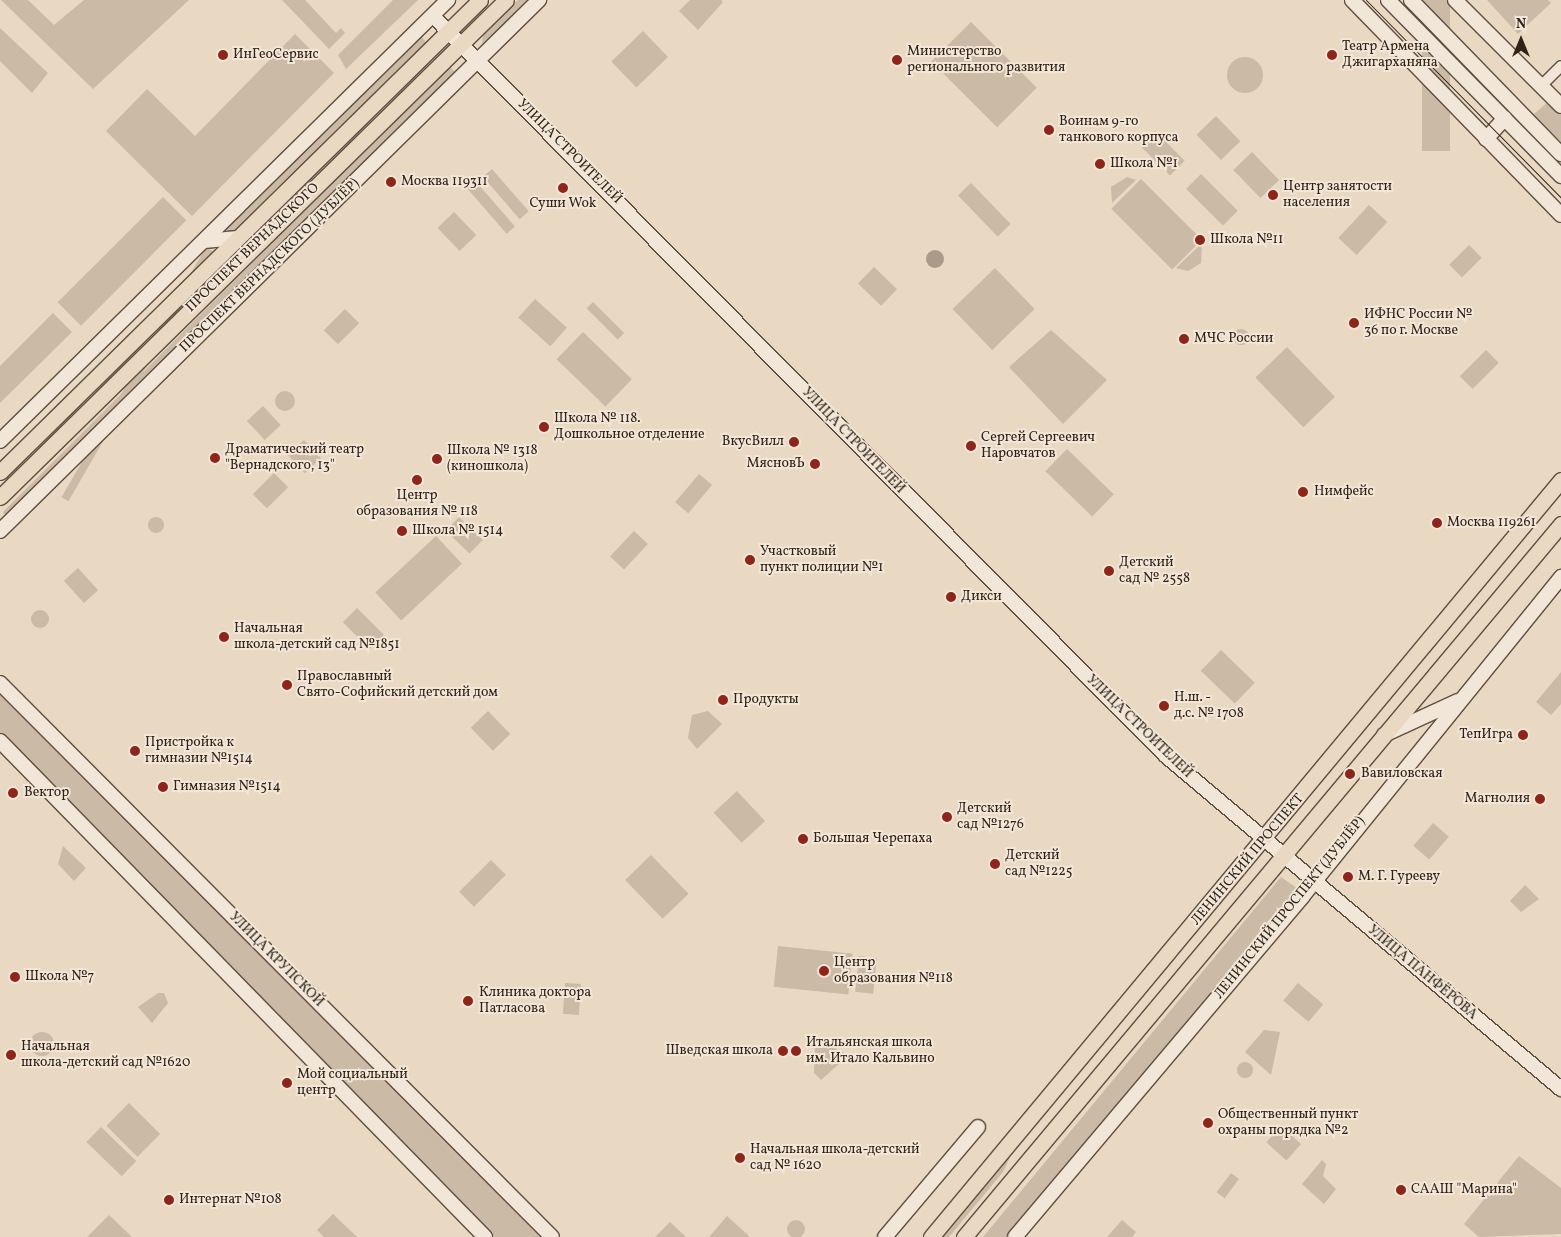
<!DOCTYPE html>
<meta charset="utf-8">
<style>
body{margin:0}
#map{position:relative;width:1561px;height:1237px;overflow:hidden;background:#e9d9c3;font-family:Vollkorn,serif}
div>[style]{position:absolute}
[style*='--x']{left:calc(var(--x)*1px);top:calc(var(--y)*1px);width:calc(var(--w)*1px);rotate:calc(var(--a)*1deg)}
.green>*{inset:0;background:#cabaa6;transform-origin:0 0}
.round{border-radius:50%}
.water>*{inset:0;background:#aa9b88}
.roads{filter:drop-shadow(1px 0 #5e5041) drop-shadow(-1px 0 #5e5041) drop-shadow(0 1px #5e5041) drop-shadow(0 -1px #5e5041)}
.street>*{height:10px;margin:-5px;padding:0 5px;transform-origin:5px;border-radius:5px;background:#f1e6d8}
.secondary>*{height:14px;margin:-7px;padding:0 7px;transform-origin:7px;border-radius:7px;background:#f1e6d8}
.primary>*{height:15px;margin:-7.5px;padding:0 7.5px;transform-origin:7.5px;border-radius:7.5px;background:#e9d9c3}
.tram>*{height:1px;margin:-0.5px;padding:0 0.5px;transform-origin:0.5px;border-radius:0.5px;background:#302316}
.dots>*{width:14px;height:14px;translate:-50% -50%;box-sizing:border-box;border:2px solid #f1e6d8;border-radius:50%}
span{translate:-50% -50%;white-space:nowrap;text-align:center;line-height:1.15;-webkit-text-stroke:4px #f1e6d8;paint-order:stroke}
.poi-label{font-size:14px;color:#302316}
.left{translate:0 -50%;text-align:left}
.right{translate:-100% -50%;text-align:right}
.street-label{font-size:14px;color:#302316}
.north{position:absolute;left:1496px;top:15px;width:50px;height:50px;-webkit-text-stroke:4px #f1e6d8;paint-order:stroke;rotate:0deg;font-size:14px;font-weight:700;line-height:20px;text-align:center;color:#302316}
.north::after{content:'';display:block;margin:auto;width:18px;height:22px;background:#302316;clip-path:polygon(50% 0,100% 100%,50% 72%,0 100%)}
</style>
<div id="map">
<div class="green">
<div style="clip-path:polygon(1px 0,28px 0,54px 25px,84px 0,189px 0,93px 89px)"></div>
<div style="clip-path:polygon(282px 0,305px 0,336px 33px,341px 28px,345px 33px,329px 49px)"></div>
<div style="clip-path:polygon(393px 0,418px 0,346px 69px,338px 55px)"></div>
<div style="clip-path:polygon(518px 0,531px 0,482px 44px,483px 35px)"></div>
<div style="clip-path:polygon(690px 0,721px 0,723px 2px,698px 30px,679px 11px)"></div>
<div style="left:1422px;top:0;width:28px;height:151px"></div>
<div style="clip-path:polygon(1487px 0,1548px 0,1551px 3px,1518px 34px)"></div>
<div style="left:971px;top:22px;width:93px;height:56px;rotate:45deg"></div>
<div style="clip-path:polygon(0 28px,48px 73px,32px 93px,0 61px)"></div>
<div style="left:643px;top:31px;width:36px;height:44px;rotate:46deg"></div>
<div style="clip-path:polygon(295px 34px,334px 73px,192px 216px,106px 131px,147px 89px,195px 136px)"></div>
<div style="clip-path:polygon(421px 36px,426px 42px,230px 234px,224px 235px,224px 228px)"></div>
<div class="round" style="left:1227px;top:57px;width:36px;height:36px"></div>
<div style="left:449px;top:66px;width:10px;height:631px;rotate:45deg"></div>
<div style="clip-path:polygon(1549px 101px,1561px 114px,1561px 142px,1534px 114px)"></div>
<div style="left:1216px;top:116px;width:35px;height:27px;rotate:46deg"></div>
<div style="left:1155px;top:131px;width:42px;height:21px;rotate:45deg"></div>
<div style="left:1252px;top:152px;width:39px;height:26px;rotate:46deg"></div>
<div style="left:492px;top:169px;width:56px;height:12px;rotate:49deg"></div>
<div style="left:1201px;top:174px;width:52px;height:21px;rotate:45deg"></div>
<div style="left:471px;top:176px;width:67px;height:11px;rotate:49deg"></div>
<div style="clip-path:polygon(1127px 177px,1136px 180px,1112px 203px,1111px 187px)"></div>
<div style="left:1141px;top:179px;width:86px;height:42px;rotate:45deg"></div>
<div style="left:971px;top:183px;width:57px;height:18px;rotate:46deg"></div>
<div style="left:163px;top:197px;width:33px;height:149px;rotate:45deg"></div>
<div style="left:1369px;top:205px;width:25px;height:45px;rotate:43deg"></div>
<div style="left:454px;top:212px;width:32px;height:23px;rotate:46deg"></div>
<div style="clip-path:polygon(1202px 243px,1201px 263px,1188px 271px,1176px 268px)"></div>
<div style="left:1469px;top:245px;width:18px;height:28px;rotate:45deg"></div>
<div style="left:206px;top:247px;width:8px;height:289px;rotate:30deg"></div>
<div style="left:874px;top:267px;width:32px;height:23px;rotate:44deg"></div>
<div style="left:995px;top:268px;width:57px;height:59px;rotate:46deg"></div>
<div style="left:535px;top:299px;width:43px;height:25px;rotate:42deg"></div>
<div style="left:593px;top:302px;width:44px;height:9px;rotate:45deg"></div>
<div style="left:345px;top:309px;width:20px;height:30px;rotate:45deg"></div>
<div style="clip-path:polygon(53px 313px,72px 332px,0 403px,0 366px)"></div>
<div class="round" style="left:1233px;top:329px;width:16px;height:16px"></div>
<div style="clip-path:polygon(1051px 330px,1107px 380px,1063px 424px,1009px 367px)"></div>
<div style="left:583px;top:332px;width:68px;height:38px;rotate:44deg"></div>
<div style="left:1287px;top:347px;width:69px;height:44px;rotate:46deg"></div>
<div style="left:1486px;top:350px;width:18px;height:37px;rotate:45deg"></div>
<div class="round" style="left:275px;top:391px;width:20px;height:20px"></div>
<div style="left:263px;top:406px;width:26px;height:22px;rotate:47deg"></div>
<div style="left:304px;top:440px;width:25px;height:22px;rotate:47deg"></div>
<div style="left:1067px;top:449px;width:65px;height:31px;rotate:44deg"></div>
<div style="left:274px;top:473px;width:20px;height:30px;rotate:45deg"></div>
<div style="left:699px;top:474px;width:17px;height:37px;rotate:40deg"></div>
<div class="round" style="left:148px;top:517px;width:16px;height:16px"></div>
<div style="left:459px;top:517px;width:33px;height:19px;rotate:44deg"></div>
<div style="left:634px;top:531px;width:19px;height:35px;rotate:43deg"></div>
<div style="left:436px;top:536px;width:38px;height:83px;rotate:47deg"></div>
<div style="left:78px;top:568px;width:30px;height:19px;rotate:48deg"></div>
<div style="left:357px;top:608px;width:38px;height:20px;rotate:45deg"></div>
<div class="round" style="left:31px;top:610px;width:18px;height:18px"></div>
<div style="left:1221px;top:650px;width:47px;height:29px;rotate:44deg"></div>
<div style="clip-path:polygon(1561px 672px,1561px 704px,1551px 715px,1536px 702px)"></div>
<div style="clip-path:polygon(0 688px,544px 1237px,490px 1237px,0 737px)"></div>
<div style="left:488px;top:711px;width:32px;height:24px;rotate:46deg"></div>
<div style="clip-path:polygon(708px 711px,722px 724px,697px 749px,688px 738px,692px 715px)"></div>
<div style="left:737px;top:791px;width:41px;height:32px;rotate:47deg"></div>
<div style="left:1433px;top:823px;width:21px;height:30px;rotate:41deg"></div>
<div style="clip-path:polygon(63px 846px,86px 868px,74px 881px,58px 864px)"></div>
<div style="left:651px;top:855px;width:54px;height:36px;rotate:46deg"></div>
<div style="left:491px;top:860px;width:21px;height:45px;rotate:45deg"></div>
<div style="clip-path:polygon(1281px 877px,1301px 891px,1011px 1237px,983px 1237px)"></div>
<div style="clip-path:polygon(1525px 885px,1539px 899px,1521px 912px,1510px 901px)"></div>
<div style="left:778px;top:946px;width:75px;height:41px;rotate:6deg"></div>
<div style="left:859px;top:956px;width:18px;height:36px;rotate:6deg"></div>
<div style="left:1298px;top:983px;width:33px;height:23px;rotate:40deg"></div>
<div style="left:581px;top:984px;width:31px;height:16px;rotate:94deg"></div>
<div style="clip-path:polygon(158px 993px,164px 993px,168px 1003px,152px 1023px,138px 1007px)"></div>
<div style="clip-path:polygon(1264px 1030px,1280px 1032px,1271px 1075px,1245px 1052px)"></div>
<div class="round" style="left:30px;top:1032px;width:24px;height:24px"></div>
<div style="clip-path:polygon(815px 1039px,849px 1055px,821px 1080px,814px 1073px)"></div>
<div class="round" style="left:1237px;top:1062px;width:16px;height:16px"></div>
<div style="left:129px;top:1103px;width:44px;height:32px;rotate:45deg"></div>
<div style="left:1281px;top:1126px;width:27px;height:22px;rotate:42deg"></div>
<div style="left:101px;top:1127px;width:49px;height:21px;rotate:44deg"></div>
<div style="clip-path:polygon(1014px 1149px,1003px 1172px,949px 1237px,941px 1237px)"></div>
<div style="clip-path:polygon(1519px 1156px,1561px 1188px,1561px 1234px,1479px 1237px,1464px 1224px)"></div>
<div style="clip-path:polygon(1322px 1160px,1326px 1164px,1323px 1176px,1336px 1189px,1324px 1204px,1302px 1184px)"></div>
<div style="left:1231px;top:1173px;width:10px;height:24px;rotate:37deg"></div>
<div style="clip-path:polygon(333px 1214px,357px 1237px,324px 1237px,317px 1230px)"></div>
<div style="clip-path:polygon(109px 1215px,132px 1237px,87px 1237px)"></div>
<div style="clip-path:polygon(727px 1216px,750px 1237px,709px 1237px)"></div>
<div style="clip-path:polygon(1122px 1220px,1136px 1232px,1132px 1237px,1107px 1237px)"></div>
<div class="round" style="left:787px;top:1220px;width:18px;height:18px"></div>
<div style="clip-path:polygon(670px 1222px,686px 1237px,655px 1237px)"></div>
</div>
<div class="water">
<div class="round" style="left:926px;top:250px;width:18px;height:18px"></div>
</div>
<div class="roads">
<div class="street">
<div style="--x:1541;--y:86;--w:28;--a:-45"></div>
</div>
<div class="secondary">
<div style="--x:1352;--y:0;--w:300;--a:45.8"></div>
<div style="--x:1388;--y:0;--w:247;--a:45.5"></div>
<div style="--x:1411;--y:0;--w:215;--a:45.8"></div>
<div style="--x:1455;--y:0;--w:150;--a:45"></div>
<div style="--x:433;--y:16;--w:1042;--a:45.27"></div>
<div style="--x:1166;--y:756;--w:517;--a:40.13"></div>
<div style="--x:1486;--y:139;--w:28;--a:-48"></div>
<div style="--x:204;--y:241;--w:34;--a:-5"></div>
<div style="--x:0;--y:441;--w:629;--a:-44.55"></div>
<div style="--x:0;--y:531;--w:757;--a:-44.57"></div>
<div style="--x:0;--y:683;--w:782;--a:45.1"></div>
<div style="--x:1384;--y:735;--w:81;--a:-24.7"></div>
<div style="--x:0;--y:741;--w:694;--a:45.64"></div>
<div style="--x:885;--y:1237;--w:144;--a:-49.8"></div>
<div style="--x:1015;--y:1237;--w:445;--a:-49.8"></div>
<div style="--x:1302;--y:897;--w:412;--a:-51"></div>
</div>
<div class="primary">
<div style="--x:0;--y:472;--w:673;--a:-44.52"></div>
<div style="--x:0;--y:497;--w:709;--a:-44.49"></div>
<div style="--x:931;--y:1237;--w:985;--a:-50.23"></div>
<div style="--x:964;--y:1237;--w:930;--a:-50.06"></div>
</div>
</div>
<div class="tram">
<div style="--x:1366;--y:0;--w:278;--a:45.4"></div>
</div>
<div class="dots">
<div style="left:223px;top:55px;background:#8f2418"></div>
<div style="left:1332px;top:55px;background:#8f2418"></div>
<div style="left:897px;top:60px;background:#8f2418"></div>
<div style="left:1049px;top:130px;background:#8f2418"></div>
<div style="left:1100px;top:164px;background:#8f2418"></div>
<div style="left:391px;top:182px;background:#8f2418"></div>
<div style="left:563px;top:188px;background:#8f2418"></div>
<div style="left:1273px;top:195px;background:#8f2418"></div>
<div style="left:1200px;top:240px;background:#8f2418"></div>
<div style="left:1354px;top:323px;background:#8f2418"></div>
<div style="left:1184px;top:339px;background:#8f2418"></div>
<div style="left:544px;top:427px;background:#8f2418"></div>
<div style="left:794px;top:442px;background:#8f2418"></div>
<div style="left:971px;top:446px;background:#8f2418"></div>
<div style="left:215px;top:458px;background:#8f2418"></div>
<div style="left:437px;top:459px;background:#8f2418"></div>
<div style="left:815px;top:464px;background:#8f2418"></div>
<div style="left:417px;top:480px;background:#8f2418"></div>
<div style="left:1303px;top:492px;background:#8f2418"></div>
<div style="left:1437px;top:523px;background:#8f2418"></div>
<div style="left:402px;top:531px;background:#8f2418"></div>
<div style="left:750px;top:560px;background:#8f2418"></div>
<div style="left:1109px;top:571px;background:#8f2418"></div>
<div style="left:951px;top:597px;background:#8f2418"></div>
<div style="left:224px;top:637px;background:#8f2418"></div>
<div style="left:287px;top:685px;background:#8f2418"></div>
<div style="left:723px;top:700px;background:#8f2418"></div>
<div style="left:1164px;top:706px;background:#8f2418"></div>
<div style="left:1523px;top:735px;background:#8f2418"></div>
<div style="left:135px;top:751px;background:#8f2418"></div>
<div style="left:1350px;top:774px;background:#8f2418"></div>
<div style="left:163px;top:787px;background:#8f2418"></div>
<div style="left:13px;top:793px;background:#8f2418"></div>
<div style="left:1540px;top:799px;background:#8f2418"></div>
<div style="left:947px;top:817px;background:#8f2418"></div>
<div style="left:803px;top:839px;background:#8f2418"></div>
<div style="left:995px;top:864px;background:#8f2418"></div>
<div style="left:1348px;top:877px;background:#8f2418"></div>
<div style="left:824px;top:971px;background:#8f2418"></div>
<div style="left:15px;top:977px;background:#8f2418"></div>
<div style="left:468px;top:1001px;background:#8f2418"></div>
<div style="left:783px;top:1051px;background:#8f2418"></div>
<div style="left:796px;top:1051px;background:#8f2418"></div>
<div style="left:11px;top:1055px;background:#8f2418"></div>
<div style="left:287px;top:1083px;background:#8f2418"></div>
<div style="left:1208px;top:1123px;background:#8f2418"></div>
<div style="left:740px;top:1158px;background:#8f2418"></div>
<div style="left:1401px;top:1190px;background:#8f2418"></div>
<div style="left:169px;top:1200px;background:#8f2418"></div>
</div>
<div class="poi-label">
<span class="left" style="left:1342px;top:55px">Театр Армена<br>Джигарханяна</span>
<span class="left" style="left:907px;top:60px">Министерство<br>регионального развития</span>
<span class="left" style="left:233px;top:55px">ИнГеоСервис</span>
<span class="left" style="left:1059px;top:130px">Воинам 9-го<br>танкового корпуса</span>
<span class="left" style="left:1110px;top:164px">Школа №1</span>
<span class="left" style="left:401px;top:182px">Москва 119311</span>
<span class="left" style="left:1283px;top:195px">Центр занятости<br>населения</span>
<span style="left:563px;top:204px">Суши Wok</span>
<span class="left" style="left:1210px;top:240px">Школа №11</span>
<span class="left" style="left:1364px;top:323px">ИФНС России №<br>36 по г. Москве</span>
<span class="left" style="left:1194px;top:339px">МЧС России</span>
<span class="left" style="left:554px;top:427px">Школа № 118.<br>Дошкольное отделение</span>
<span class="left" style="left:981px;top:446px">Сергей Сергеевич<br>Наровчатов</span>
<span class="right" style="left:784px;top:442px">ВкусВилл</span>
<span class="left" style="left:225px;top:458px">Драматический театр<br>"Вернадского, 13"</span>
<span class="left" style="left:447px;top:459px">Школа № 1318<br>(киношкола)</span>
<span class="right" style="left:805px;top:464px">МясновЪ</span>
<span class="left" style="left:1314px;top:492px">Нимфейс</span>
<span style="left:417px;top:504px">Центр<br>образования № 118</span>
<span class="left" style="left:1447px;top:523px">Москва 119261</span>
<span class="left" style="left:412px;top:531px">Школа № 1514</span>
<span class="left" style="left:760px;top:560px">Участковый<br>пункт полиции №1</span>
<span class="left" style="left:1119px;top:571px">Детский<br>сад № 2558</span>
<span class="left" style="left:961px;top:597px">Дикси</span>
<span class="left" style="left:234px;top:637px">Начальная<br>школа-детский сад №1851</span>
<span class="left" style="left:297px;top:685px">Православный<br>Свято-Софийский детский дом</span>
<span class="left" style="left:1174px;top:706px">Н.ш. -<br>д.с. № 1708</span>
<span class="left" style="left:733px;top:700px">Продукты</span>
<span class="right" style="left:1513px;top:735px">ТепИгра</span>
<span class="left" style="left:145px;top:751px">Пристройка к<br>гимназии №1514</span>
<span class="left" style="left:1361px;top:774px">Вавиловская</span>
<span class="left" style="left:173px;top:787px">Гимназия №1514</span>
<span class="left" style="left:24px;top:793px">Вектор</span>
<span class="right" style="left:1530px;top:799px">Магнолия</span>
<span class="left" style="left:957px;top:817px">Детский<br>сад №1276</span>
<span class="left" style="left:813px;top:839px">Большая Черепаха</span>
<span class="left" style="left:1005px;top:864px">Детский<br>сад №1225</span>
<span class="left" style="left:1358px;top:877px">М. Г. Гурееву</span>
<span class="left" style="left:834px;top:971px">Центр<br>образования №118</span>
<span class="left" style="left:25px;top:977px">Школа №7</span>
<span class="left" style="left:479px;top:1001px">Клиника доктора<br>Патласова</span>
<span class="left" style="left:806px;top:1051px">Итальянская школа<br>им. Итало Кальвино</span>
<span class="left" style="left:21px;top:1055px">Начальная<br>школа-детский сад №1620</span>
<span class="right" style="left:773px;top:1051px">Шведская школа</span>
<span class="left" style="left:297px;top:1083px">Мой социальный<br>центр</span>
<span class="left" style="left:1218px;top:1123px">Общественный пункт<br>охраны порядка №2</span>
<span class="left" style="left:750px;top:1158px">Начальная школа-детский<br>сад № 1620</span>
<span class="left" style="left:1411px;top:1190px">СААШ "Марина"</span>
<span class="left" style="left:179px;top:1200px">Интернат №108</span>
</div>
<div class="street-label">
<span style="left:569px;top:152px;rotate:45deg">УЛИЦА СТРОИТЕЛЕЙ</span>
<span style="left:253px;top:248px;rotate:-44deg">ПРОСПЕКТ ВЕРНАДСКОГО</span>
<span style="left:270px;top:266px;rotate:-44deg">ПРОСПЕКТ ВЕРНАДСКОГО (ДУБЛЁР)</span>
<span style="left:853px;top:441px;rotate:46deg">УЛИЦА СТРОИТЕЛЕЙ</span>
<span style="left:1139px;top:727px;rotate:44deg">УЛИЦА СТРОИТЕЛЕЙ</span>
<span style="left:1248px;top:860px;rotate:-50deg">ЛЕНИНСКИЙ ПРОСПЕКТ</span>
<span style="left:1290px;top:908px;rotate:-51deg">ЛЕНИНСКИЙ ПРОСПЕКТ (ДУБЛЁР)</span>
<span style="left:276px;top:960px;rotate:45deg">УЛИЦА КРУПСКОЙ</span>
<span style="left:1422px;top:973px;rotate:40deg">УЛИЦА ПАНФЁРОВА</span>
</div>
<div class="north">N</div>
</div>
